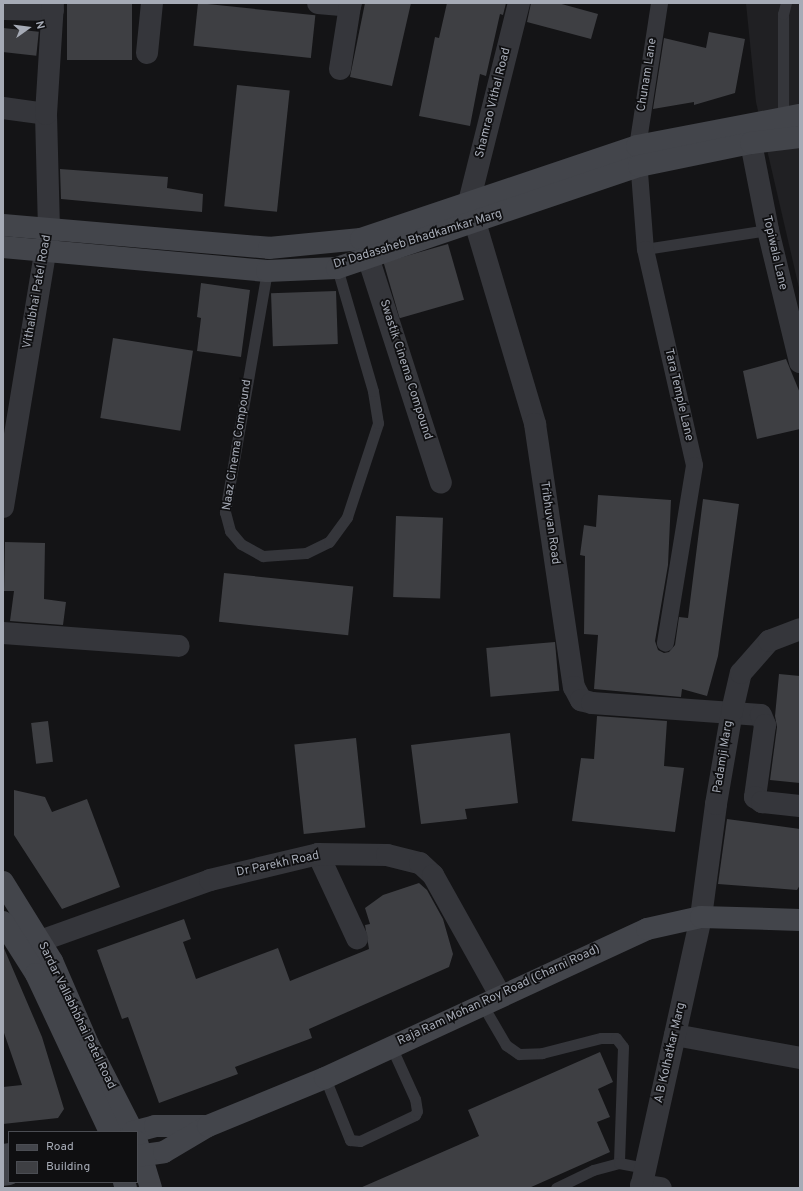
<!DOCTYPE html>
<style>
body{margin:0}
#map{position:relative;width:803px;height:1191px;overflow:hidden;background:#141416;font-family:Overpass,sans-serif}
div>[style]{position:absolute}
[style*='--x']{left:calc(var(--x)*1px);top:calc(var(--y)*1px);width:calc(var(--w)*1px);rotate:calc(var(--a)*1deg)}
.built>*{inset:0;background:#202023}
.building>*{inset:0;background:#3e3f43;transform-origin:0 0}
.service>*{height:11px;margin:-5.5px;padding:0 5.5px;transform-origin:5.5px;border-radius:5.5px;background:#35363b}
.pedestrian>*{height:17px;margin:-8.5px;padding:0 8.5px;transform-origin:8.5px;border-radius:8.5px;background:#35363b}
.minor>*{height:22px;margin:-11px;padding:0 11px;transform-origin:11px;border-radius:11px;background:#35363b}
.tertiary>*{height:22px;margin:-11px;padding:0 11px;transform-origin:11px;border-radius:11px;background:#35363b}
.secondary>*{height:22px;margin:-11px;padding:0 11px;transform-origin:11px;border-radius:11px;background:#43454b}
span{translate:-50% -50%;white-space:nowrap;text-align:center;line-height:1.15;-webkit-text-stroke:3.5px #0f0f11;paint-order:stroke}
.street-label{font-size:12px;color:#a6abb6}
.frame{position:absolute;inset:0;border:4px solid #a6abb6;pointer-events:none}
.legend{position:absolute;left:8px;top:1131px;width:130px;height:52px;box-sizing:border-box;background:#0f0f11;border:1px solid #4b4d53;margin:0;padding:5px 7px;list-style:none;font-size:12px;color:#a6abb6}
.legend li{display:flex;align-items:center;gap:8px;height:20px}
.legend b{width:20px;border:1px solid #4b4d53}
.north{position:absolute;left:8px;top:8px;width:40px;height:40px;-webkit-text-stroke:3px #0f0f11;paint-order:stroke;rotate:76deg;font-size:11px;font-weight:700;line-height:16px;text-align:center;color:#a6abb6}
.north::after{content:'';display:block;margin:auto;width:14px;height:18px;background:#a6abb6;clip-path:polygon(50% 0,100% 100%,50% 72%,0 100%)}
</style>
<div id="map">
<div class="built">
<div style="clip-path:polygon(746px 3px,800px 3px,800px 292px,756px 102px)"></div>
</div>
<div class="building">
<div style="left:67px;top:3px;width:65px;height:57px"></div>
<div style="left:198px;top:3px;width:118px;height:43px;rotate:6deg"></div>
<div style="clip-path:polygon(365px 3px,411px 3px,392px 86px,350px 77px)"></div>
<div style="clip-path:polygon(447px 3px,506px 3px,503px 15px,500px 14px,486px 76px,480px 74px,470px 126px,419px 116px,435px 37px,439px 38px)"></div>
<div style="clip-path:polygon(531px 3px,558px 3px,598px 14px,591px 39px,527px 22px)"></div>
<div style="left:3px;top:28px;width:36px;height:24px;rotate:6deg"></div>
<div style="clip-path:polygon(709px 32px,745px 39px,735px 93px,694px 105px,694px 102px,653px 109px,664px 38px,706px 48px)"></div>
<div style="left:237px;top:85px;width:53px;height:122px;rotate:6deg"></div>
<div style="clip-path:polygon(60px 169px,168px 177px,167px 188px,203px 194px,202px 212px,61px 199px)"></div>
<div style="left:448px;top:244px;width:58px;height:67px;rotate:74deg"></div>
<div style="clip-path:polygon(201px 283px,250px 290px,241px 357px,197px 351px,201px 318px,197px 317px)"></div>
<div style="left:336px;top:291px;width:53px;height:65px;rotate:88deg"></div>
<div style="left:113px;top:338px;width:81px;height:81px;rotate:9deg"></div>
<div style="clip-path:polygon(786px 359px,800px 393px,800px 429px,757px 439px,743px 371px)"></div>
<div style="clip-path:polygon(598px 495px,671px 500px,668px 565px,655px 641px,658px 650px,664px 653px,669px 652px,675px 645px,679px 617px,688px 618px,703px 499px,739px 504px,718px 656px,707px 696px,682px 689px,681px 697px,594px 689px,598px 635px,584px 634px,585px 556px,580px 555px,584px 525px,596px 527px)"></div>
<div style="left:396px;top:516px;width:47px;height:81px;rotate:2deg"></div>
<div style="clip-path:polygon(5px 542px,45px 543px,44px 599px,66px 602px,63px 625px,10px 621px,14px 591px,4px 591px)"></div>
<div style="left:224px;top:573px;width:130px;height:49px;rotate:6deg"></div>
<div style="left:555px;top:642px;width:49px;height:69px;rotate:85deg"></div>
<div style="clip-path:polygon(779px 674px,800px 676px,800px 783px,770px 780px,777px 727px,775px 716px)"></div>
<div style="clip-path:polygon(597px 716px,667px 721px,664px 766px,684px 768px,675px 832px,572px 821px,581px 758px,594px 759px)"></div>
<div style="left:48px;top:721px;width:41px;height:17px;rotate:83deg"></div>
<div style="clip-path:polygon(510px 733px,518px 803px,465px 809px,467px 819px,421px 824px,411px 745px)"></div>
<div style="left:356px;top:738px;width:90px;height:62px;rotate:84deg"></div>
<div style="clip-path:polygon(14px 790px,45px 797px,52px 812px,87px 799px,120px 887px,62px 909px,14px 835px)"></div>
<div style="clip-path:polygon(727px 819px,800px 829px,800px 885px,797px 890px,718px 884px)"></div>
<div style="clip-path:polygon(419px 883px,427px 890px,443px 919px,453px 954px,449px 967px,309px 1029px,312px 1038px,235px 1067px,238px 1074px,159px 1103px,128px 1017px,122px 1019px,97px 950px,184px 919px,191px 939px,183px 942px,196px 979px,278px 948px,290px 981px,369px 949px,365px 925px,370px 924px,365px 908px,383px 895px)"></div>
<div style="clip-path:polygon(3px 946px,42px 1037px,64px 1109px,58px 1118px,3px 1124px,3px 1087px,22px 1085px,3px 1030px)"></div>
<div style="clip-path:polygon(600px 1052px,613px 1082px,598px 1089px,610px 1117px,597px 1122px,610px 1152px,529px 1188px,360px 1188px,479px 1136px,468px 1110px)"></div>
</div>
<div class="service">
<div style="--x:783;--y:116;--w:102;--a:-90"></div>
<div style="--x:783;--y:14;--w:11;--a:-75"></div>
<div style="--x:645;--y:249;--w:124;--a:-8.8"></div>
<div style="--x:267;--y:271;--w:245;--a:99.9"></div>
<div style="--x:225;--y:512;--w:20;--a:75"></div>
<div style="--x:230;--y:531;--w:17;--a:50"></div>
<div style="--x:241;--y:544;--w:25;--a:29"></div>
<div style="--x:263;--y:556;--w:43;--a:-4"></div>
<div style="--x:306;--y:553;--w:25;--a:-26"></div>
<div style="--x:329;--y:542;--w:31;--a:-54"></div>
<div style="--x:347;--y:517;--w:99;--a:-71.7"></div>
<div style="--x:378;--y:423;--w:32;--a:-99"></div>
<div style="--x:373;--y:391;--w:128;--a:-106.3"></div>
<div style="--x:482;--y:1004;--w:48;--a:59.7"></div>
<div style="--x:506;--y:1045;--w:16;--a:35"></div>
<div style="--x:519;--y:1054;--w:23;--a:-2"></div>
<div style="--x:542;--y:1053;--w:61;--a:-14.3"></div>
<div style="--x:601;--y:1038;--w:15;--a:0"></div>
<div style="--x:616;--y:1038;--w:11;--a:52"></div>
<div style="--x:623;--y:1047;--w:116;--a:92"></div>
<div style="--x:325;--y:1078;--w:67;--a:68"></div>
<div style="--x:350;--y:1140;--w:10;--a:6"></div>
<div style="--x:360;--y:1141;--w:61;--a:-25.3"></div>
<div style="--x:415;--y:1115;--w:4;--a:-63"></div>
<div style="--x:417;--y:1111;--w:12;--a:-99"></div>
<div style="--x:415;--y:1099;--w:58;--a:-114.4"></div>
<div style="--x:556;--y:1188;--w:41;--a:-25.9"></div>
<div style="--x:593;--y:1170;--w:27;--a:-15"></div>
<div style="--x:619;--y:1163;--w:26;--a:11"></div>
</div>
<div class="pedestrian">
<div style="--x:659;--y:3;--w:145;--a:98.7"></div>
<div style="--x:637;--y:146;--w:103;--a:85.6"></div>
<div style="--x:645;--y:249;--w:221;--a:77.2"></div>
<div style="--x:694;--y:465;--w:180;--a:99.3"></div>
</div>
<div class="minor">
<div style="--x:318;--y:3;--w:32;--a:5"></div>
<div style="--x:350;--y:6;--w:3;--a:-72"></div>
<div style="--x:519;--y:3;--w:205;--a:104.1"></div>
<div style="--x:469;--y:202;--w:232;--a:73.4"></div>
<div style="--x:535;--y:424;--w:266;--a:81.6"></div>
<div style="--x:574;--y:687;--w:15;--a:62"></div>
<div style="--x:581;--y:700;--w:11;--a:15"></div>
<div style="--x:592;--y:703;--w:169;--a:4.1"></div>
<div style="--x:761;--y:715;--w:11;--a:68"></div>
<div style="--x:765;--y:725;--w:73;--a:97.9"></div>
<div style="--x:755;--y:797;--w:9;--a:36"></div>
<div style="--x:762;--y:802;--w:38;--a:6"></div>
<div style="--x:3;--y:9;--w:50;--a:1.1"></div>
<div style="--x:147;--y:53;--w:50;--a:-84.3"></div>
<div style="--x:340;--y:69;--w:64;--a:-81"></div>
<div style="--x:3;--y:108;--w:43;--a:7.9"></div>
<div style="--x:751;--y:143;--w:89;--a:78.9"></div>
<div style="--x:768;--y:230;--w:136;--a:76.4"></div>
<div style="--x:368;--y:257;--w:237;--a:72.1"></div>
<div style="--x:3;--y:633;--w:176;--a:4.2"></div>
<div style="--x:318;--y:854;--w:93;--a:65.1"></div>
<div style="--x:40;--y:941;--w:181;--a:-19.7"></div>
<div style="--x:210;--y:880;--w:111;--a:-13.5"></div>
<div style="--x:318;--y:854;--w:69;--a:0.8"></div>
<div style="--x:387;--y:855;--w:34;--a:14"></div>
<div style="--x:420;--y:863;--w:18;--a:43"></div>
<div style="--x:433;--y:875;--w:137;--a:60.8"></div>
<div style="--x:675;--y:1035;--w:127;--a:10.4"></div>
<div style="--x:641;--y:1185;--w:20;--a:9"></div>
<div style="--x:641;--y:1188;--w:278;--a:-77.5"></div>
<div style="--x:701;--y:917;--w:114;--a:-82.4"></div>
<div style="--x:716;--y:804;--w:94;--a:-80.2"></div>
<div style="--x:732;--y:711;--w:39;--a:-77"></div>
<div style="--x:741;--y:673;--w:43;--a:-48.8"></div>
<div style="--x:769;--y:641;--w:33;--a:-21"></div>
</div>
<div class="tertiary">
<div style="--x:3;--y:507;--w:282;--a:-80.6"></div>
<div style="--x:49;--y:229;--w:115;--a:-91.5"></div>
<div style="--x:46;--y:114;--w:111;--a:-86.4"></div>
</div>
<div class="secondary">
<div style="--x:3;--y:225;--w:267;--a:4.9"></div>
<div style="--x:269;--y:248;--w:92;--a:-5.6"></div>
<div style="--x:361;--y:239;--w:291;--a:-18.6"></div>
<div style="--x:637;--y:146;--w:166;--a:-10.8"></div>
<div style="--x:3;--y:247;--w:265;--a:5.2"></div>
<div style="--x:267;--y:271;--w:70;--a:-2.5"></div>
<div style="--x:337;--y:268;--w:319;--a:-18.7"></div>
<div style="--x:639;--y:166;--w:114;--a:-11.6"></div>
<div style="--x:751;--y:143;--w:49;--a:-7"></div>
<div style="--x:3;--y:882;--w:93;--a:58.2"></div>
<div style="--x:52;--y:961;--w:93;--a:66.5"></div>
<div style="--x:89;--y:1046;--w:97;--a:62.9"></div>
<div style="--x:3;--y:922;--w:62;--a:57.6"></div>
<div style="--x:36;--y:974;--w:174;--a:64.9"></div>
<div style="--x:133;--y:1132;--w:23;--a:-15"></div>
<div style="--x:155;--y:1126;--w:52;--a:0"></div>
<div style="--x:137;--y:1142;--w:48;--a:73.1"></div>
<div style="--x:3;--y:1155;--w:6;--a:-9"></div>
<div style="--x:137;--y:1156;--w:27;--a:-8"></div>
<div style="--x:164;--y:1152;--w:51;--a:-30.6"></div>
<div style="--x:208;--y:1126;--w:126;--a:-22.3"></div>
<div style="--x:325;--y:1078;--w:355;--a:-24.8"></div>
<div style="--x:647;--y:929;--w:55;--a:-12.5"></div>
<div style="--x:701;--y:917;--w:99;--a:1.7"></div>
<div style="--x:3;--y:1175;--w:6;--a:-9"></div>
<div style="--x:124;--y:1182;--w:6;--a:72"></div>
</div>
<div class="street-label">
<span style="left:648px;top:75px;rotate:-81deg">Chunam Lane</span>
<span style="left:494px;top:103px;rotate:-76deg">Shamrao Vithal Road</span>
<span style="left:418px;top:240px;rotate:-17deg">Dr Dadasaheb Bhadkamkar Marg</span>
<span style="left:774px;top:253px;rotate:77deg">Topiwala Lane</span>
<span style="left:38px;top:292px;rotate:-80deg">Vithalbhai Patel Road</span>
<span style="left:405px;top:370px;rotate:72deg">Swastik Cinema Compound</span>
<span style="left:678px;top:395px;rotate:77deg">Tara Temple Lane</span>
<span style="left:238px;top:445px;rotate:-81deg">Naaz Cinema Compound</span>
<span style="left:549px;top:523px;rotate:82deg">Tribhuvan Road</span>
<span style="left:724px;top:757px;rotate:-81deg">Padamji Marg</span>
<span style="left:278px;top:865px;rotate:-12deg">Dr Parekh Road</span>
<span style="left:499px;top:996px;rotate:-25deg">Raja Ram Mohan Roy Road (Charni Road)</span>
<span style="left:76px;top:1016px;rotate:64deg">Sardar Vallabhbhai Patel Road</span>
<span style="left:671px;top:1053px;rotate:-77deg">A B Kolhatkar Marg</span>
</div>
<div class="frame"></div>
<ul class="legend">
<li><b style="height:5px;background:#43454b"></b>Road</li>
<li><b style="height:11px;background:#3e3f43"></b>Building</li>
</ul>
<div class="north">N</div>
</div>
